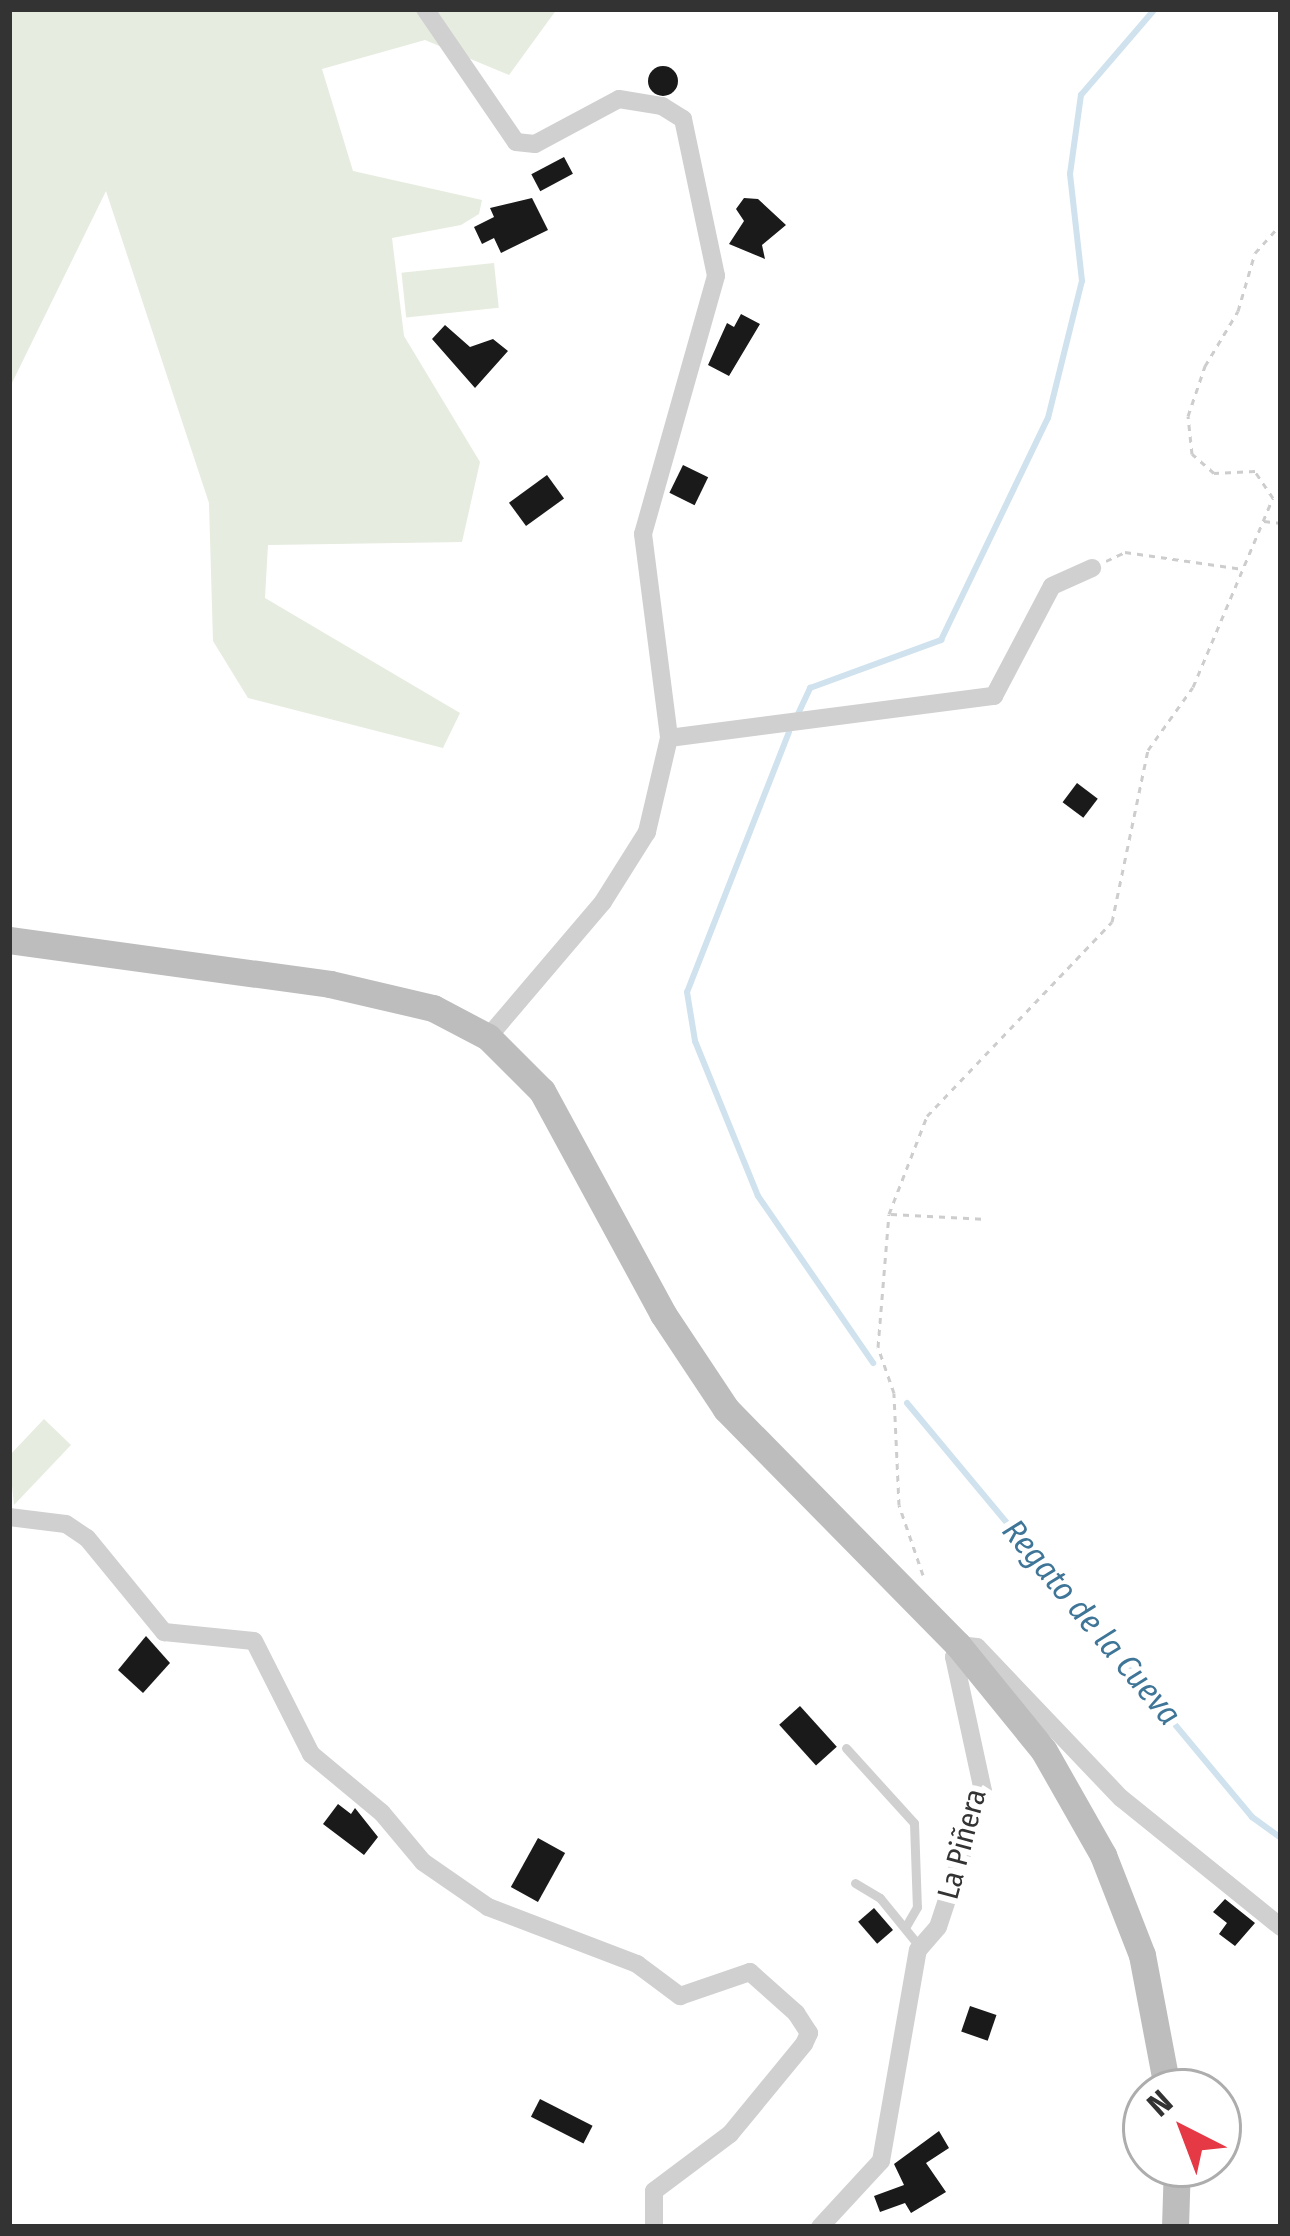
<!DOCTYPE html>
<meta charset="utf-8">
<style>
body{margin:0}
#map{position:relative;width:1290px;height:2236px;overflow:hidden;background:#fff;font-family:"Fira Sans Condensed",sans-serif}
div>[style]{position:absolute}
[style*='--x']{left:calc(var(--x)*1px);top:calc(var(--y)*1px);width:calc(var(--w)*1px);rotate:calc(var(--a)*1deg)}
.green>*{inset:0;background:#e6ecdf;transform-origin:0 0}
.stream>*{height:6px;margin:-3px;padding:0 3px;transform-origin:3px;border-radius:3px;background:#cfe2ee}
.building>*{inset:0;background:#1a1a1a;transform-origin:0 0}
.round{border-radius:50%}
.path>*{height:3px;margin-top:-1.5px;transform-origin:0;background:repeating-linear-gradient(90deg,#cdcdcd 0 6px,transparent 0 12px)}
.lane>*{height:9px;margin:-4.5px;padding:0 4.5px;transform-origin:4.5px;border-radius:4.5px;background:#d0d0d0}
.street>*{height:18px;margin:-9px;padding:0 9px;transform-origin:9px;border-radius:9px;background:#d0d0d0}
.secondary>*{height:27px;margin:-13.5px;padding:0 13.5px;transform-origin:13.5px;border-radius:13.5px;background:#bdbdbd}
span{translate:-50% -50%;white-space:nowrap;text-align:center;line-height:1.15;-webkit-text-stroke:12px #fff;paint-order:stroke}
.street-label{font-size:30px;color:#333}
.water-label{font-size:33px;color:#3f7597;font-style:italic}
.frame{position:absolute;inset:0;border:12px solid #333;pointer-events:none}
.north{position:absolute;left:1122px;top:2068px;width:120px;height:120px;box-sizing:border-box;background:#fff;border:3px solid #adadad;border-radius:50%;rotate:318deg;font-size:33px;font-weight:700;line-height:48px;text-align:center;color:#333}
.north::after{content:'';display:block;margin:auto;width:42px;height:54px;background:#e63946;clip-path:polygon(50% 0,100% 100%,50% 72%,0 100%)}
</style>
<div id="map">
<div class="green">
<div style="clip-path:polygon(9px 9px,557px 9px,509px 75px,425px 40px,322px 69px,353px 171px,482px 200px,479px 214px,461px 225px,392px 238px,404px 336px,480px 462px,462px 542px,268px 545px,265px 598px,460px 713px,443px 748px,248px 698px,213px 641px,209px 503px,106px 191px,9px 389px)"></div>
<div style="left:494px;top:263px;width:45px;height:93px;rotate:84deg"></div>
<div style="clip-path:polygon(44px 1419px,71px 1445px,14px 1505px,9px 1456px)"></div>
</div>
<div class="stream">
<div style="--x:798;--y:714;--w:29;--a:-65"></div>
<div style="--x:810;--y:688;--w:140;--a:-20.1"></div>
<div style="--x:941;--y:640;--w:246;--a:-64.3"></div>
<div style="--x:1048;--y:418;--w:141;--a:-76.1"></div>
<div style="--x:1082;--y:281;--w:108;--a:-96.4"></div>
<div style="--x:1070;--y:174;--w:80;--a:-82.1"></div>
<div style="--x:1081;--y:95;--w:113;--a:-49.3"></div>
<div style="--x:789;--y:732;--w:279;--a:111.4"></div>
<div style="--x:687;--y:992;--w:50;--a:80.7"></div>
<div style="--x:695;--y:1041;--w:167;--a:67.9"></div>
<div style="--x:758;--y:1196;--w:203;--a:55.4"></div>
<div style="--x:907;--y:1403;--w:539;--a:50.19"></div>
<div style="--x:1252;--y:1817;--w:36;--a:36"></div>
</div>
<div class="building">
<div class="round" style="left:648px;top:66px;width:30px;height:30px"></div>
<div style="left:564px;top:157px;width:19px;height:37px;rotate:62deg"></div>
<div style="clip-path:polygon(532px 198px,548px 230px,501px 253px,494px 238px,482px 244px,474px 227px,494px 217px,490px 208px)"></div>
<div style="clip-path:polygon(744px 198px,758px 199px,786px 225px,762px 245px,765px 259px,729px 244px,744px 221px,736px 209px)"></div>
<div style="clip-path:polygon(741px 314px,760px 324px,729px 376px,708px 365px,727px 323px,734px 327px)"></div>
<div style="clip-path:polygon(445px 325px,470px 347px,493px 339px,508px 351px,475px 388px,432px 339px)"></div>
<div style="left:683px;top:465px;width:28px;height:31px;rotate:26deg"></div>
<div style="left:547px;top:475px;width:29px;height:47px;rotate:54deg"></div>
<div style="left:1077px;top:783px;width:26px;height:24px;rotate:37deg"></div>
<div style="clip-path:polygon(146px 1636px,170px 1663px,143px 1693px,118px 1670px)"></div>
<div style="left:800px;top:1706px;width:55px;height:28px;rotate:48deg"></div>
<div style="clip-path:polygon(338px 1804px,351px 1814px,355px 1808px,378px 1837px,364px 1855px,323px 1824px)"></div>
<div style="left:538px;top:1838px;width:31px;height:56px;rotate:29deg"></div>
<div style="clip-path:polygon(1225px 1899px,1255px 1923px,1235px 1946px,1219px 1934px,1227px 1923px,1213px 1912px)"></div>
<div style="left:874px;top:1908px;width:29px;height:21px;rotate:49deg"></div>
<div style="left:970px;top:2006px;width:28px;height:27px;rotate:19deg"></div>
<div style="left:540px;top:2099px;width:59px;height:20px;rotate:27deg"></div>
<div style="clip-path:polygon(939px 2131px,949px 2148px,926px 2163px,946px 2192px,911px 2213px,905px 2203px,880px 2212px,874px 2196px,904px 2185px,894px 2164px)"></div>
</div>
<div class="path">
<div style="--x:1264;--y:521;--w:17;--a:7"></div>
<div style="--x:1106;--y:561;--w:21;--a:-25"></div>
<div style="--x:1125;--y:552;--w:119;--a:8.2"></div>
<div style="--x:891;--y:1214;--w:96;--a:3"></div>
<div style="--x:923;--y:1575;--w:74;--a:-108.9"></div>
<div style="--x:899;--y:1505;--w:112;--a:-92.6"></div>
<div style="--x:894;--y:1393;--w:49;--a:-109.2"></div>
<div style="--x:878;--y:1347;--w:133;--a:-85.3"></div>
<div style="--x:889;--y:1214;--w:105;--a:-68.8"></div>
<div style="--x:927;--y:1116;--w:268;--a:-46.4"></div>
<div style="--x:1112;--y:922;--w:176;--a:-78.2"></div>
<div style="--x:1148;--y:750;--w:77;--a:-54.5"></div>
<div style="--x:1193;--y:687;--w:205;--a:-67.1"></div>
<div style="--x:1273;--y:498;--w:32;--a:-124"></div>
<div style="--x:1255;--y:471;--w:41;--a:177.2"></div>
<div style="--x:1214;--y:473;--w:29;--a:-139"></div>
<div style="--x:1192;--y:454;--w:38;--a:-96"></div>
<div style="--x:1188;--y:416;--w:53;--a:-71.2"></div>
<div style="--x:1205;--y:366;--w:64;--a:-59"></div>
<div style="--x:1238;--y:311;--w:60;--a:-73.7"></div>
<div style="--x:1255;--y:253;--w:39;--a:-48"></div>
</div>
<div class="lane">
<div style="--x:846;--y:1748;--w:101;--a:47.8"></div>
<div style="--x:914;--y:1823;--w:84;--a:88"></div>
<div style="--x:917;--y:1907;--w:24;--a:120"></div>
<div style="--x:855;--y:1883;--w:29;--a:31"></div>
<div style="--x:880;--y:1898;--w:63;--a:50.8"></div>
</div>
<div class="street">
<div style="--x:425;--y:9;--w:161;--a:55.6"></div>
<div style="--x:516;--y:142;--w:19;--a:6"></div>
<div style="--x:535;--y:144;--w:95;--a:-28.2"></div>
<div style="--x:619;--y:99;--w:44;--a:9.2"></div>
<div style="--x:662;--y:106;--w:25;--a:32"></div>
<div style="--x:683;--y:119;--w:160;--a:78.1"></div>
<div style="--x:716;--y:276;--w:268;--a:105.8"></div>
<div style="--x:643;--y:534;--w:206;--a:82.7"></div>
<div style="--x:669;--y:738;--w:97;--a:103.2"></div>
<div style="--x:647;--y:832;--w:83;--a:122.2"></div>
<div style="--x:603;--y:902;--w:177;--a:130.4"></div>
<div style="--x:669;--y:738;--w:328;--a:-7.4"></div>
<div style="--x:994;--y:696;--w:124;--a:-62.2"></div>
<div style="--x:1052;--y:586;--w:44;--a:-24.2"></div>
<div style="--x:9;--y:1517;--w:57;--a:7"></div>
<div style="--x:66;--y:1524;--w:25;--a:34"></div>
<div style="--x:87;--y:1538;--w:122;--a:50.7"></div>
<div style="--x:164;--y:1632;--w:90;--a:5.7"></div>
<div style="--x:254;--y:1641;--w:127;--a:63.2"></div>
<div style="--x:311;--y:1754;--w:92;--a:39.7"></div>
<div style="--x:382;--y:1813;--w:64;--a:50.1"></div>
<div style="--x:423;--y:1862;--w:79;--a:34.7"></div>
<div style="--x:488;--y:1907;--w:160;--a:20.9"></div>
<div style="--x:637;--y:1964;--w:54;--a:36.7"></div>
<div style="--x:680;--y:1996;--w:74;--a:-18.9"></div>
<div style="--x:750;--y:1972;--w:62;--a:41.7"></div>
<div style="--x:796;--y:2013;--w:24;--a:57"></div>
<div style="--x:809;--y:2033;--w:12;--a:114"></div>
<div style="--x:804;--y:2044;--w:117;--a:129.4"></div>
<div style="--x:730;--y:2134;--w:95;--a:143.1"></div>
<div style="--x:654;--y:2191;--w:36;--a:90"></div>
<div style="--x:820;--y:2227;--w:90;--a:-47.3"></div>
<div style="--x:881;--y:2161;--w:214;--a:-80.1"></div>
<div style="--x:918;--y:1950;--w:30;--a:-49"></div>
<div style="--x:938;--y:1927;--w:143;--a:-71.7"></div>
<div style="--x:983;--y:1791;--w:137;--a:-102.2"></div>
<div style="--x:954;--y:1657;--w:13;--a:-72"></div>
<div style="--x:958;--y:1645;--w:19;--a:6"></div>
<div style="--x:977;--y:1647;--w:209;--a:46.4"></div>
<div style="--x:1121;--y:1798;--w:206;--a:38.9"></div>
</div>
<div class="secondary">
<div style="--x:9;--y:940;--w:324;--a:7.8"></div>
<div style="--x:330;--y:984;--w:106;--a:13.1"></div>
<div style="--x:433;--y:1008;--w:62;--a:27.8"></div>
<div style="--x:488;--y:1037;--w:76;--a:45"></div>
<div style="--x:542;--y:1091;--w:254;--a:61.5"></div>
<div style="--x:663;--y:1314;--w:114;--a:56.4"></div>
<div style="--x:726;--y:1409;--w:331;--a:45.5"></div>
<div style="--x:958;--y:1645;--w:136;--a:50.9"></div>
<div style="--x:1044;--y:1751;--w:120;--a:60.4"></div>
<div style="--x:1103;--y:1855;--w:107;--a:68.7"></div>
<div style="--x:1142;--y:1955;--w:139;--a:79.3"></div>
<div style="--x:1175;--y:2227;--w:63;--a:-88.2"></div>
</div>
<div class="street-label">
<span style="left:962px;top:1844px;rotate:-75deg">La Piñera</span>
</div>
<div class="water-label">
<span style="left:1091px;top:1623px;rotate:50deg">Regato de la Cueva</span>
</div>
<div class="frame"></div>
<div class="north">N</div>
</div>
